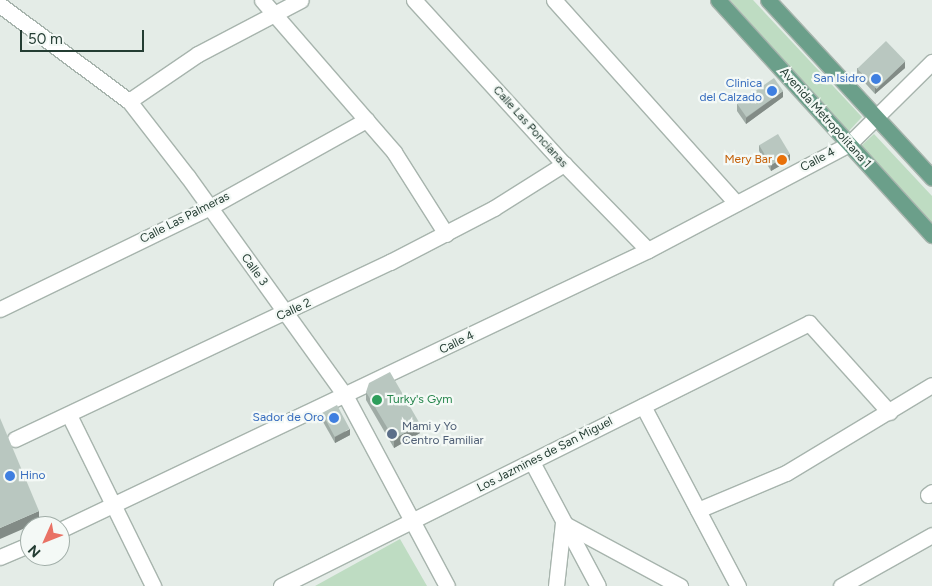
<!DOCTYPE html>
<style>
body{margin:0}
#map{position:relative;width:932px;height:586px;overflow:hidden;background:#e4ece7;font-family:Figtree,sans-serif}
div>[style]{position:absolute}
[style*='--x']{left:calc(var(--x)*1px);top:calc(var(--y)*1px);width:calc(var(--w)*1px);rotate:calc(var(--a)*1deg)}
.green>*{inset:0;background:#bedcc2}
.roads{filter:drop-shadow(1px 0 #a7b4ad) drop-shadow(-1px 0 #a7b4ad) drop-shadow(0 1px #a7b4ad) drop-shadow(0 -1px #a7b4ad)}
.minor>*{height:15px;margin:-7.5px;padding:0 7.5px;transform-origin:7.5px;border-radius:7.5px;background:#fff}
.major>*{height:15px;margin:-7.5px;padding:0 7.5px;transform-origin:7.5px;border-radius:7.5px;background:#6b9f8a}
.wall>*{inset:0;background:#9faba5}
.shaded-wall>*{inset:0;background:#828b86}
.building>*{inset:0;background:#b9c7c0;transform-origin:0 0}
.dots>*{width:14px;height:14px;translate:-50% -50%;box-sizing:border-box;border:2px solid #f4f9f6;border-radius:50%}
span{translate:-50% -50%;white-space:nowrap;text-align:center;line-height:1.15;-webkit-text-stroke:4.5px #f4f9f6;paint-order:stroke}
.shop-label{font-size:12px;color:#366cbe}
.right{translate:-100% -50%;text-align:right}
.left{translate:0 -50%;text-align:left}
.street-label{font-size:12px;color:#243d33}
.food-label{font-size:12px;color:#c56008}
.leisure-label{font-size:12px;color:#27864d}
.service-label{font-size:12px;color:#4e5e75}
.north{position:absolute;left:20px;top:516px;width:50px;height:50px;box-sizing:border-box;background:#f4f9f6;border:1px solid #a1aea8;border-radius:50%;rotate:226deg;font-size:14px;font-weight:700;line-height:20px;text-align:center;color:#243d33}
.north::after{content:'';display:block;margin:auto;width:18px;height:22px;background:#e97265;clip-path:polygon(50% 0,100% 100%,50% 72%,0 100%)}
.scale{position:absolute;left:20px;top:30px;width:124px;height:22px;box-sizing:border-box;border:2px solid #243d33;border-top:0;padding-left:6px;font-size:15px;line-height:18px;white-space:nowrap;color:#243d33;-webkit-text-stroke:4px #f4f9f6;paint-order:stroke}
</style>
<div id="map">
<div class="green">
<div style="clip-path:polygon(730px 0,753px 0,862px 117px,848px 132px)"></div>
<div style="clip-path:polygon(874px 134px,932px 196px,932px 226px,860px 147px)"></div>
<div style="clip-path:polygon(400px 539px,427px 586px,315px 586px)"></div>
</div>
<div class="roads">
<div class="minor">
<div style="--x:262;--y:0;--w:201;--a:49"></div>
<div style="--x:394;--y:152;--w:97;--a:57.6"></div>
<div style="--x:414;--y:0;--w:222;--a:47.6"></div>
<div style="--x:564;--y:164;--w:120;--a:45.7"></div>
<div style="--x:554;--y:0;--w:273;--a:48.1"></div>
<div style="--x:0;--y:5;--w:161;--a:36.7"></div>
<div style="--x:129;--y:101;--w:96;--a:52.2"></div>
<div style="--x:188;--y:177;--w:271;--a:54.3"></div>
<div style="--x:346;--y:397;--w:214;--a:61.9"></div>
<div style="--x:129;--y:101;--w:83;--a:-34.3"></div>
<div style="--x:198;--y:54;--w:116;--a:-27.7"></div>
<div style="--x:0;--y:309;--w:233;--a:-25.9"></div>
<div style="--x:210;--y:207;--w:179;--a:-29.1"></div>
<div style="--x:643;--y:406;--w:204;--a:62.2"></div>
<div style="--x:69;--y:415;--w:191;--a:63.8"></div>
<div style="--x:15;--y:439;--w:415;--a:-25.3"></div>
<div style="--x:390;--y:262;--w:117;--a:-27.4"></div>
<div style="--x:494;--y:208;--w:83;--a:-32.2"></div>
<div style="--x:532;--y:462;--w:140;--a:62"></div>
<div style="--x:928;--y:495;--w:5;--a:-37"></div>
<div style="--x:698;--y:510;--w:95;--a:-22.8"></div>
<div style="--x:786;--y:473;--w:170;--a:-31.1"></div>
<div style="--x:60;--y:530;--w:651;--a:-25.46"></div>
<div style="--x:648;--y:250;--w:227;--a:-27.8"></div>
<div style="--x:849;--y:144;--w:117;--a:-44.7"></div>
<div style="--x:0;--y:557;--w:33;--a:-23"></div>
<div style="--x:281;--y:586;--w:590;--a:-26.48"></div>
<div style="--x:809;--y:323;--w:120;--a:48"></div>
<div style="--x:556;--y:586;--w:63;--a:-83.7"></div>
<div style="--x:563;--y:523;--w:133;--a:28.3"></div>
<div style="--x:841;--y:586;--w:104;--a:-29.3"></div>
</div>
<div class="major">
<div style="--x:718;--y:0;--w:318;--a:47.7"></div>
<div style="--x:768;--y:0;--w:242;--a:47.3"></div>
</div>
</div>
<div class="wall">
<div style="clip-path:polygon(857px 68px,905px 68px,875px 94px,857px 74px)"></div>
<div style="clip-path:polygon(783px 97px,746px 124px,737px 111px,737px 104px)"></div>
<div style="clip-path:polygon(759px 145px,790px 160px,771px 171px,759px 151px)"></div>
<div style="clip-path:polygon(366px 392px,420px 433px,394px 448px,366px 400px)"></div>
<div style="clip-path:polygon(322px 414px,350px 435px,335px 443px,322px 420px)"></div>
</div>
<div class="shaded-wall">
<div style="clip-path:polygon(905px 61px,905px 68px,875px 94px,875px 88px)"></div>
<div style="clip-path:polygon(783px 91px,783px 97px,746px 124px,746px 118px)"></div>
<div style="clip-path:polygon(790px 154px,790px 160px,771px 171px,771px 165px)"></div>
<div style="clip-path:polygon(420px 424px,420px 433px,394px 448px,394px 439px)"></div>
<div style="clip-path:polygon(350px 429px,350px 435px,335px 443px,335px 437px)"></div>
<div style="clip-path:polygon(39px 511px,39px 522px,0 539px,0 528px)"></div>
</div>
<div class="building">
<div style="left:886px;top:41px;width:28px;height:40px;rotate:46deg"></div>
<div style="left:774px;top:78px;width:16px;height:45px;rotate:55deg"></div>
<div style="left:778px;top:134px;width:23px;height:22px;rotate:59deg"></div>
<div style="clip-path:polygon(390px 372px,420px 424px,394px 439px,366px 392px,369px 383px)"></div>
<div style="left:337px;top:405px;width:27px;height:17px;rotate:62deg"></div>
<div style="clip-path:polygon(0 418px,39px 511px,0 528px)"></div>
</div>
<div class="dots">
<div style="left:876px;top:79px;background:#3f7fe0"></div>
<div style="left:772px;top:91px;background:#3f7fe0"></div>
<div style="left:782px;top:160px;background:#e8710a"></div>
<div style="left:377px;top:400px;background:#2e9e5b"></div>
<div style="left:334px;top:418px;background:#3f7fe0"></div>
<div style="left:392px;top:434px;background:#5c6f8a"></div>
<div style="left:10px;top:476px;background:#3f7fe0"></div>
</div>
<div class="shop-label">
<span class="right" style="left:866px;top:79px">San Isidro</span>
<span class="right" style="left:762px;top:91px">Clinica<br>del Calzado</span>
<span class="right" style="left:324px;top:418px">Sador de Oro</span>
<span class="left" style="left:20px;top:476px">Hino</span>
</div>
<div class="street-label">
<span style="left:825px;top:118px;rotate:48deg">Avenida Metropolitana 1</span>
<span style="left:530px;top:127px;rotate:48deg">Calle Las Poncianas</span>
<span style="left:818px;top:160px;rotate:-28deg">Calle 4</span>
<span style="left:185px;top:218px;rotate:-27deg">Calle Las Palmeras</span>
<span style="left:254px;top:270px;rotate:54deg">Calle 3</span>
<span style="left:294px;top:310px;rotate:-25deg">Calle 2</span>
<span style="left:457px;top:343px;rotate:-26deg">Calle 4</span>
<span style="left:545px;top:455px;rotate:-27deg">Los Jazmines de San Miguel</span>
</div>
<div class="food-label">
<span class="right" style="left:772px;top:160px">Mery Bar</span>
</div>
<div class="leisure-label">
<span class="left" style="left:387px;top:400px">Turky's Gym</span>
</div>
<div class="service-label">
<span class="left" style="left:402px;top:434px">Mami y Yo<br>Centro Familiar</span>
</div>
<div class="north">N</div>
<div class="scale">50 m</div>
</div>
